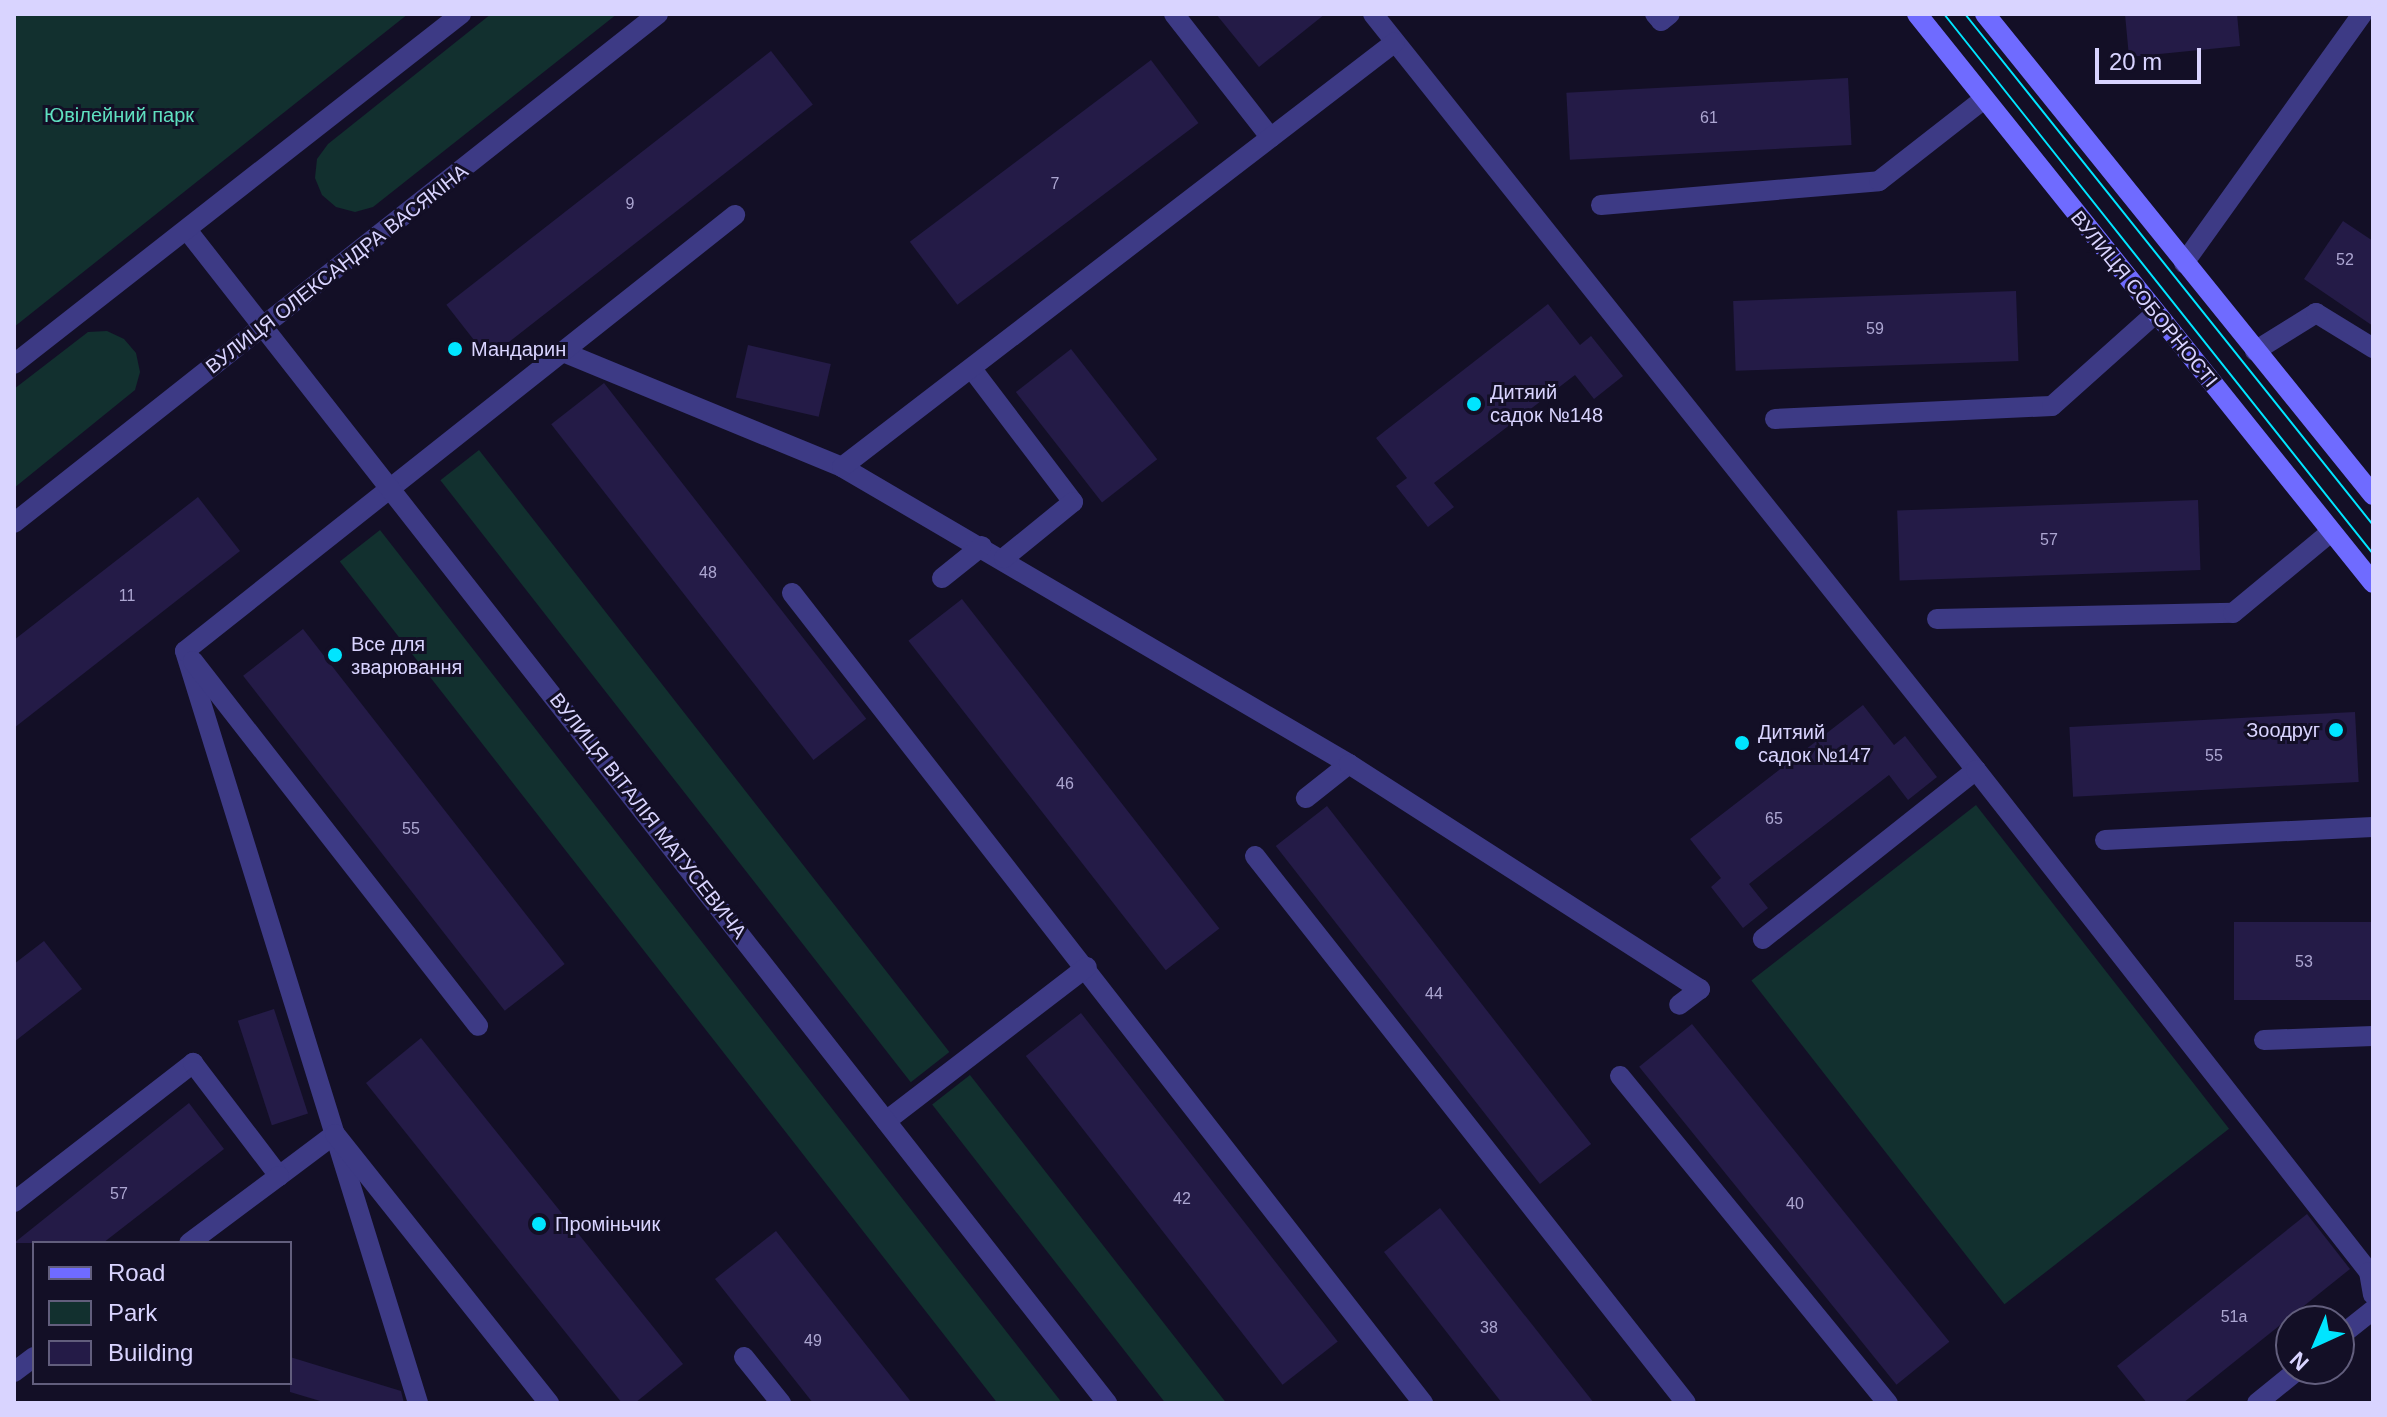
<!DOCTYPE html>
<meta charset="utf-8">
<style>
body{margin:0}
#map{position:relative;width:2387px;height:1417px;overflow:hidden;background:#130f26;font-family:Arial,sans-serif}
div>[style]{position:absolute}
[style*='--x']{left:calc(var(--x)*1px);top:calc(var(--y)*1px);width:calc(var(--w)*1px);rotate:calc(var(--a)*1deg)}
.green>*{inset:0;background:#12302f;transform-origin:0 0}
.building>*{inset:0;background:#241b47;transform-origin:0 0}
.service>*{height:20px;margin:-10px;padding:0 10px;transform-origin:10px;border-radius:10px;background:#3d3a85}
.minor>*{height:20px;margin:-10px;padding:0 10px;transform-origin:10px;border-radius:10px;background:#3d3a85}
.tertiary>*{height:20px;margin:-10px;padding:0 10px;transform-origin:10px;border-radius:10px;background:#3d3a85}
.secondary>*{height:20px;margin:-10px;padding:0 10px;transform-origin:10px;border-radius:10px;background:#6f6bff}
.tram>*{height:2px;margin:-1px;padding:0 1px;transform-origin:1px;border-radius:1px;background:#00e5ff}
.dots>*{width:22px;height:22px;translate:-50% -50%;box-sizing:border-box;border:4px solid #130f26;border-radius:50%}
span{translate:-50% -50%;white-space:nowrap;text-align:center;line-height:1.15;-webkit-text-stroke:6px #130f26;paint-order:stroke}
.number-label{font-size:16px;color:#aca6d1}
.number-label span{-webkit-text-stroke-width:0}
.park-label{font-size:20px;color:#5fe0c0}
.street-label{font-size:20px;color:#d9d4ff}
.poi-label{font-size:20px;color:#d9d4ff}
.left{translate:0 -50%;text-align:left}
.right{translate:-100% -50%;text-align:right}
.frame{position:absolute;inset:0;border:16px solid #d9d4ff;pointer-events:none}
.legend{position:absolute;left:32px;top:1241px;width:260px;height:144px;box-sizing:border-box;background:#130f26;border:2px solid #625e7d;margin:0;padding:10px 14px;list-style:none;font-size:24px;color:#d9d4ff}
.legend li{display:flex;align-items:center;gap:16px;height:40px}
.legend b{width:40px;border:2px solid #625e7d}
.north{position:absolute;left:2275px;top:1305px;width:80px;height:80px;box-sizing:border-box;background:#130f26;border:2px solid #625e7d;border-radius:50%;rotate:224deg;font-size:22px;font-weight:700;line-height:32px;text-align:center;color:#d9d4ff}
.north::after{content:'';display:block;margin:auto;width:28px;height:36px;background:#00e5ff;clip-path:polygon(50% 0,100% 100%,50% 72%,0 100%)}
.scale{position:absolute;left:2095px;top:48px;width:106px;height:36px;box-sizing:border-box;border:4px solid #d9d4ff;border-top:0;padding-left:10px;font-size:24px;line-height:28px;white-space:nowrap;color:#d9d4ff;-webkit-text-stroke:6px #130f26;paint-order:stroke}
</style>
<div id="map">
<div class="green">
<div style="clip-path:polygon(14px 14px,408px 14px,14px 327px)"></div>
<div style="clip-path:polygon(491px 14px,617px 14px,373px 207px,355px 212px,336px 207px,322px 195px,315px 178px,317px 159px,328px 144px)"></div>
<div style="clip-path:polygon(107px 331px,124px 339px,136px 353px,140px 372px,135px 390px,14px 488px,14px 389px,88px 332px)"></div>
<div style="left:479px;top:450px;width:764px;height:49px;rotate:52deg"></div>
<div style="left:380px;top:530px;width:1114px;height:51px;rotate:52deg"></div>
<div style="left:1976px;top:805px;width:411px;height:285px;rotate:52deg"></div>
<div style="left:970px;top:1075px;width:416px;height:48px;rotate:52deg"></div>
</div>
<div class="building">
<div style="clip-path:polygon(1216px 14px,1325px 14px,1259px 67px)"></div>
<div style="clip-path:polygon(2125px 14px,2237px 14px,2240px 46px,2129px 57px)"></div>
<div style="left:771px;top:51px;width:68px;height:412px;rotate:52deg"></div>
<div style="left:1151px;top:60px;width:79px;height:302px;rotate:53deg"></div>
<div style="left:1848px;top:78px;width:67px;height:282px;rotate:87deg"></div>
<div style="clip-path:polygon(2343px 221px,2373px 241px,2373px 326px,2304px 279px)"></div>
<div style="left:2016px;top:291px;width:70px;height:283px;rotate:88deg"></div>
<div style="clip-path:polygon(1548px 304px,1580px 345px,1591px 336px,1623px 376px,1594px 399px,1575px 375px,1434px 483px,1454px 507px,1428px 527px,1396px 486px,1407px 478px,1376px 438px)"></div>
<div style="left:748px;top:345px;width:85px;height:54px;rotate:13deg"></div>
<div style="left:1071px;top:349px;width:140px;height:70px;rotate:52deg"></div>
<div style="left:604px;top:383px;width:426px;height:67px;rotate:52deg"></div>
<div style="clip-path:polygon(198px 497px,240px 551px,14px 728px,14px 640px)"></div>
<div style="left:2198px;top:500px;width:70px;height:301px;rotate:88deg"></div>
<div style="left:962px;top:599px;width:418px;height:68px;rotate:52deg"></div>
<div style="left:303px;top:629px;width:425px;height:76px;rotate:52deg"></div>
<div style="clip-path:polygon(1863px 705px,1894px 745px,1905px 736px,1937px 777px,1908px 800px,1889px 775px,1749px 884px,1768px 908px,1743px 928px,1711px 887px,1721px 878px,1690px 839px)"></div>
<div style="left:2355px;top:712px;width:70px;height:286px;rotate:87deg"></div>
<div style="left:1327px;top:806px;width:429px;height:65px;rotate:52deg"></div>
<div style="left:2373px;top:922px;width:78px;height:139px;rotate:90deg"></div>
<div style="clip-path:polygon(44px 941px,82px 989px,14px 1042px,14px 964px)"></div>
<div style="left:274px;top:1009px;width:110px;height:38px;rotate:72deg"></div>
<div style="left:1081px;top:1013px;width:417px;height:70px;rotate:52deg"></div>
<div style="left:1692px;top:1024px;width:409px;height:68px;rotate:51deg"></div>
<div style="clip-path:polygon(421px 1038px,683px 1364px,635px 1403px,622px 1403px,366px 1083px)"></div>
<div style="clip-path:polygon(189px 1103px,224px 1149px,103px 1243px,14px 1243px)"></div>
<div style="clip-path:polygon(1440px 1208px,1594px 1403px,1502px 1403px,1384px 1252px)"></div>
<div style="clip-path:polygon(2307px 1214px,2350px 1269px,2183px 1403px,2147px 1403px,2117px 1366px)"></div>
<div style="clip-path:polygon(776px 1231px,912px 1403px,813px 1403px,715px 1279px)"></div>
<div style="clip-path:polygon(290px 1357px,401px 1391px,404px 1403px,327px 1403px,290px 1392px)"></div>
</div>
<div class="service">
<div style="--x:1174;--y:14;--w:157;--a:52"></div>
<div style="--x:1373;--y:14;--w:967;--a:51.42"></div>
<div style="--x:1976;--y:770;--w:272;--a:141.6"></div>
<div style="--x:1655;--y:14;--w:9;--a:49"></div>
<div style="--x:1661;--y:21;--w:11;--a:-38"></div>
<div style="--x:1601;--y:205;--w:279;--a:-4.9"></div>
<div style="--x:1879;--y:181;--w:133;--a:-38"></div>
<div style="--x:2255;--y:351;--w:72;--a:-31.9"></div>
<div style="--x:2316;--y:313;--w:67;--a:31.6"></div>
<div style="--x:563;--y:352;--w:302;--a:22.4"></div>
<div style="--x:842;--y:467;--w:588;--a:30.36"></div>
<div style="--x:1349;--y:764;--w:55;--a:141.7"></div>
<div style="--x:972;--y:369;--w:167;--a:52.8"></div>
<div style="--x:1073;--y:502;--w:89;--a:140.9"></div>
<div style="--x:1775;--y:419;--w:277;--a:-2.7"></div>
<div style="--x:2052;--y:406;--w:138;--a:-41.8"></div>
<div style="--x:842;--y:467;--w:697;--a:-37.54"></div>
<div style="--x:942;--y:578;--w:51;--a:-38.7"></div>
<div style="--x:792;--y:593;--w:1027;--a:52.08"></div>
<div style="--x:1937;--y:619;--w:296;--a:-1.2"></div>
<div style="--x:2233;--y:613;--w:127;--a:-39.6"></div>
<div style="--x:185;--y:651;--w:787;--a:72.78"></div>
<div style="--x:185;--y:651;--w:702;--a:-38.4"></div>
<div style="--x:193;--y:661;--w:463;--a:52"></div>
<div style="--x:1349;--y:764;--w:417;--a:32.7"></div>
<div style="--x:1700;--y:989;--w:26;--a:143"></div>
<div style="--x:1976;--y:770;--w:638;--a:51.94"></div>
<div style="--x:2369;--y:1272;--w:23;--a:80"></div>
<div style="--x:2105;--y:840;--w:268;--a:-2.8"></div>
<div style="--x:1255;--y:856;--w:696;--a:51.76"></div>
<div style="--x:2264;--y:1040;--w:109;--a:-2.1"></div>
<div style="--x:1620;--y:1076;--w:423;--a:50.7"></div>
<div style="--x:886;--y:1121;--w:253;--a:-37.5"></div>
<div style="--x:279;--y:1176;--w:70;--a:-36.9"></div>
<div style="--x:335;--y:1134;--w:344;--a:51.5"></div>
<div style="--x:14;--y:1202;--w:227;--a:-37.8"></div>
<div style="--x:193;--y:1063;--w:142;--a:52.7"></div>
<div style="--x:279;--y:1176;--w:112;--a:143.3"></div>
<div style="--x:2339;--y:1337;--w:43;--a:-38.5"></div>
<div style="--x:744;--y:1357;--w:59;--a:51.2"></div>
<div style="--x:14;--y:1372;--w:25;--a:-37"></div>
<div style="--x:2257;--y:1403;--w:54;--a:-39"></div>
</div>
<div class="minor">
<div style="--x:2184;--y:263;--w:306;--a:-54.4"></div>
</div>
<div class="tertiary">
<div style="--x:187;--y:230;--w:1491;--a:51.89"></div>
<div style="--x:14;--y:364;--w:568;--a:-38.06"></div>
<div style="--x:14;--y:523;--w:821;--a:-38.32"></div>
</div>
<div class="secondary">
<div style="--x:1917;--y:14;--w:729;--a:51.29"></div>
<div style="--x:1985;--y:14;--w:618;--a:51.11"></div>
</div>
<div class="tram">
<div style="--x:1944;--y:14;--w:690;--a:51.53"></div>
<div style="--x:1965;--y:14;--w:654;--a:51.39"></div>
</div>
<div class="dots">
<div style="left:455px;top:349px;background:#00e5ff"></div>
<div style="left:1474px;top:404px;background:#00e5ff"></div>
<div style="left:335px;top:655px;background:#00e5ff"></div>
<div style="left:2336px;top:730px;background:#00e5ff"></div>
<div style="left:1742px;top:743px;background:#00e5ff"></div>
<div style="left:539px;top:1224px;background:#00e5ff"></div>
</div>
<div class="number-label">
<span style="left:1709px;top:118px">61</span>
<span style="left:1055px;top:184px">7</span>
<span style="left:630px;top:204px">9</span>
<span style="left:2345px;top:260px">52</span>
<span style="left:1875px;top:329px">59</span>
<span style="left:2049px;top:540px">57</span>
<span style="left:708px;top:573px">48</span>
<span style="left:127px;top:596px">11</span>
<span style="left:2214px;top:756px">55</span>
<span style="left:1065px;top:784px">46</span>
<span style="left:1774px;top:819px">65</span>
<span style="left:411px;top:829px">55</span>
<span style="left:2304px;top:962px">53</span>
<span style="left:1434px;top:994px">44</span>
<span style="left:119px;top:1194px">57</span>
<span style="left:1182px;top:1199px">42</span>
<span style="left:1795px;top:1204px">40</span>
<span style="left:2234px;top:1317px">51а</span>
<span style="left:1489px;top:1328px">38</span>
<span style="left:813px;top:1341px">49</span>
</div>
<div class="park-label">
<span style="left:119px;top:115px">Ювілейний парк</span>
</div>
<div class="street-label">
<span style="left:337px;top:269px;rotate:-38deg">ВУЛИЦЯ ОЛЕКСАНДРА ВАСЯКІНА</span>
<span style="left:2144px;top:299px;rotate:51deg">ВУЛИЦЯ СОБОРНОСТІ</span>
<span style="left:648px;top:816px;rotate:52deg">ВУЛИЦЯ ВІТАЛІЯ МАТУСЕВИЧА</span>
</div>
<div class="poi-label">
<span class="left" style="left:471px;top:349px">Мандарин</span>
<span class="left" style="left:1490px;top:404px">Дитяий<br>садок №148</span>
<span class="left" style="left:351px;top:656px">Все для<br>зварювання</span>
<span class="right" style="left:2320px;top:730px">Зоодруг</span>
<span class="left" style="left:1758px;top:744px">Дитяий<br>садок №147</span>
<span class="left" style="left:555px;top:1224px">Проміньчик</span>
</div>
<div class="frame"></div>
<ul class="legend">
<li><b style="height:10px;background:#6f6bff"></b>Road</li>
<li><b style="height:22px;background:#12302f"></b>Park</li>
<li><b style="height:22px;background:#241b47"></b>Building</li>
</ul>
<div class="north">N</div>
<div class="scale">20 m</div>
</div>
